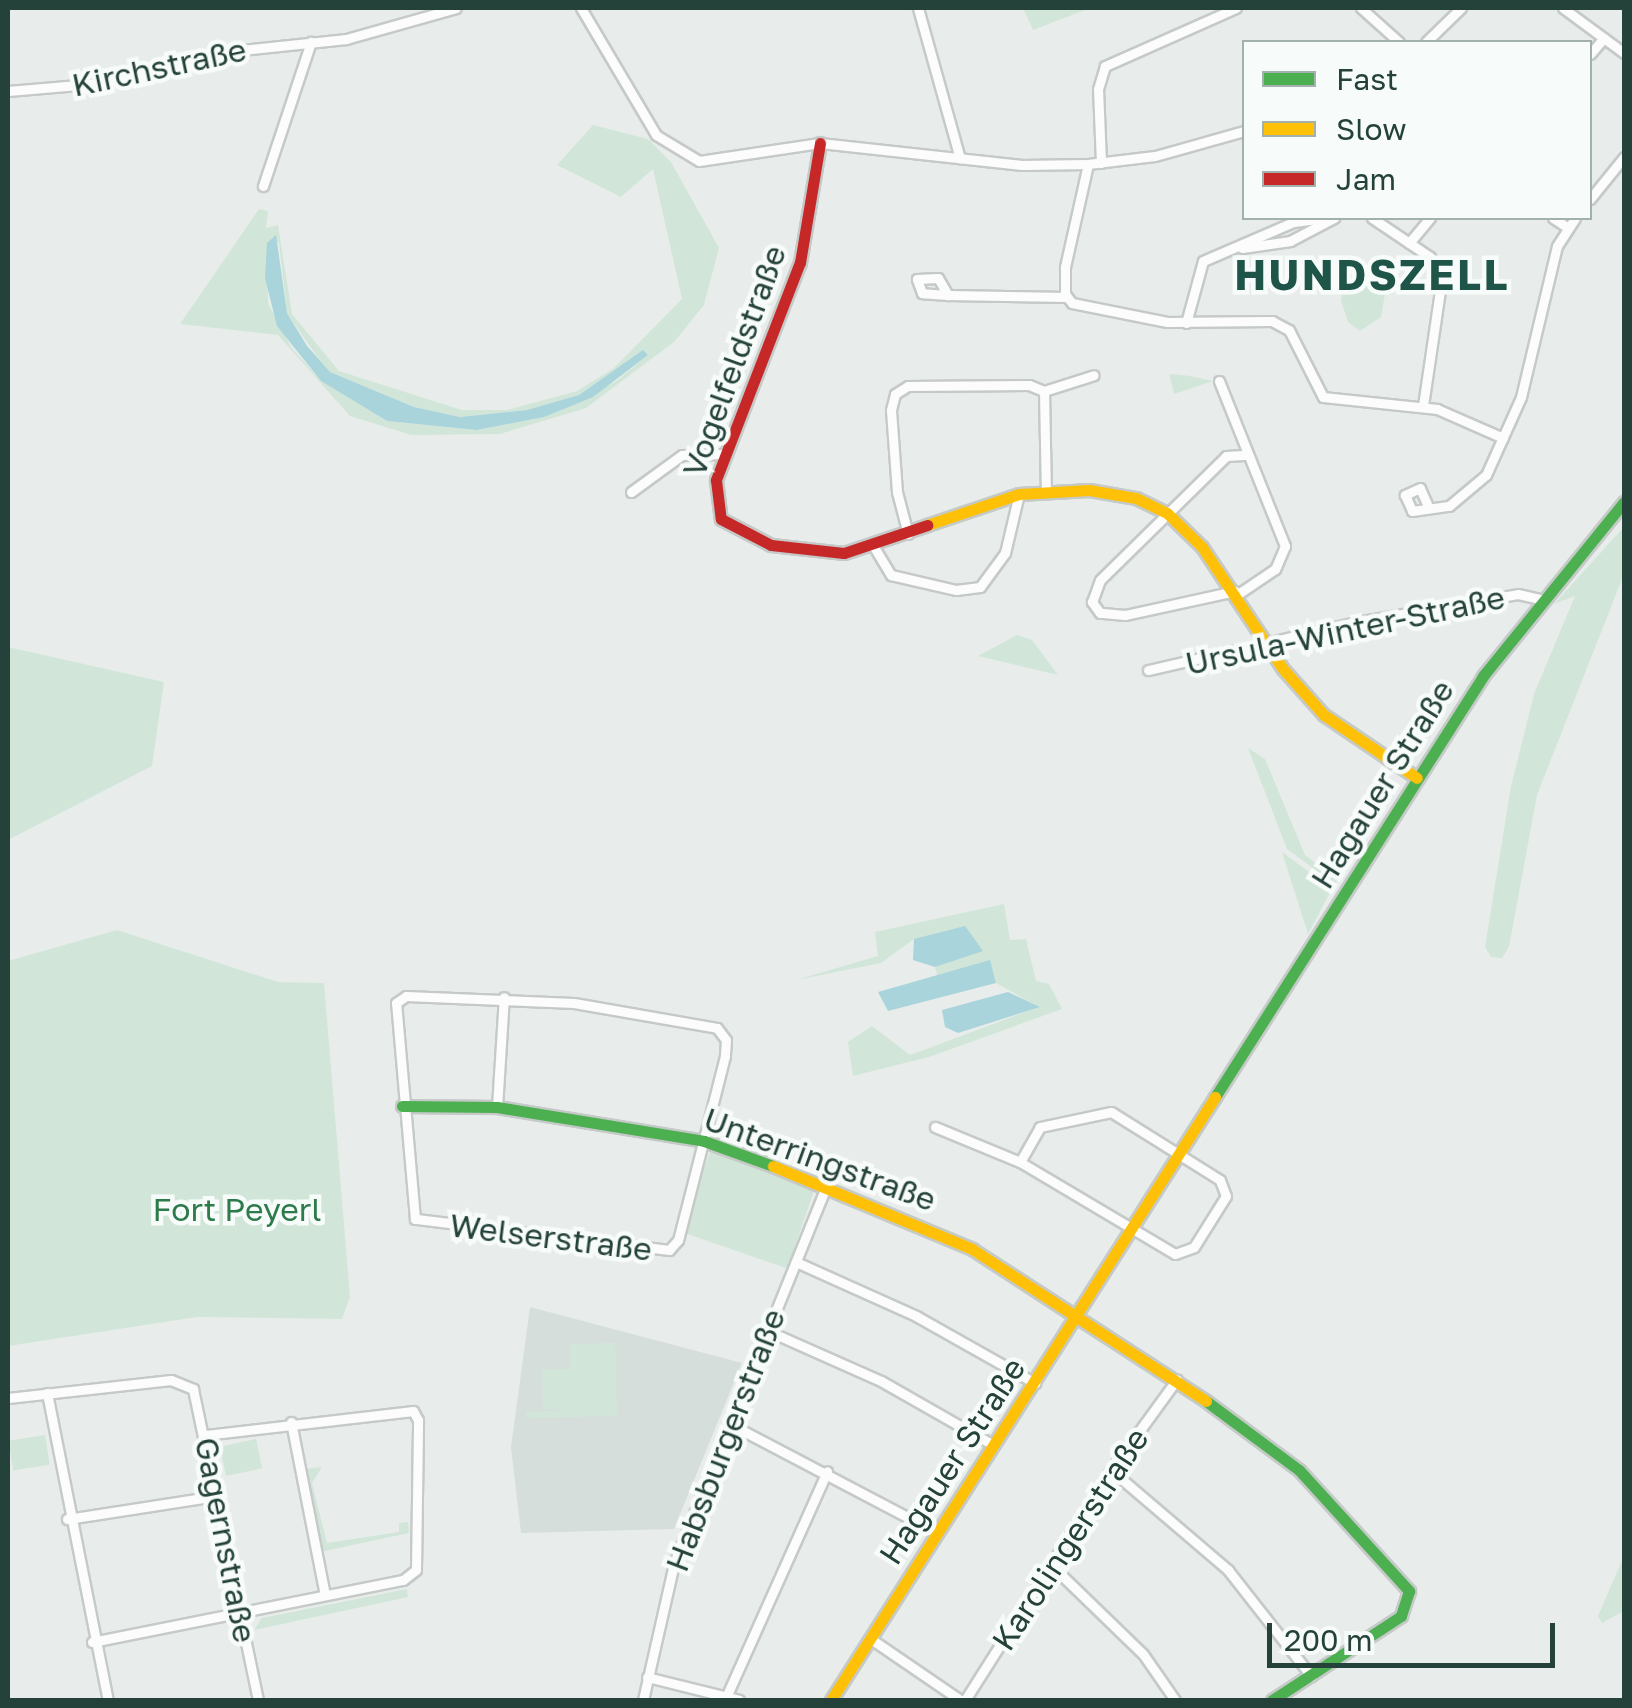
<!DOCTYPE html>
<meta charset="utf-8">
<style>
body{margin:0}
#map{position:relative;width:1632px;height:1708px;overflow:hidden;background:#e8edeb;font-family:"Golos Text",sans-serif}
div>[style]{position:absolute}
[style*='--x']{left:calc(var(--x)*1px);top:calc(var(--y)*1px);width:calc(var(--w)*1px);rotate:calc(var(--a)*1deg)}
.built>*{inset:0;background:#d6dedb}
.green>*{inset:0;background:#d1e6d8;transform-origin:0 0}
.water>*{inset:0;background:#a9d4db}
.roads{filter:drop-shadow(2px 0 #c5cac8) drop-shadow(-2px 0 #c5cac8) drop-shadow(0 2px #c5cac8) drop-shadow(0 -2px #c5cac8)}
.street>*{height:9px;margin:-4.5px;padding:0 4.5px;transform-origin:4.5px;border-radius:4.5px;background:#fcfcfc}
.fast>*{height:11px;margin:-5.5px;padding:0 5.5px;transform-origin:5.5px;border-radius:5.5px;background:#4caf50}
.slow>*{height:11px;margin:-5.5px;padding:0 5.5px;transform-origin:5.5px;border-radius:5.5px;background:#ffc107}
.jam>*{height:11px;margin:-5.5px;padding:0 5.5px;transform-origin:5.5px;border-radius:5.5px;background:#c62828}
span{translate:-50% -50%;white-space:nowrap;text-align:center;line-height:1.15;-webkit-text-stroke:9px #f7fbf9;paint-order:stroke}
.street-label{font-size:32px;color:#24423a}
.park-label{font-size:32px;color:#2d7a4b}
.district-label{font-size:42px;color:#1f5548;font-weight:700;letter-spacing:2.5px}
.frame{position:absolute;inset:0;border:10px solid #24423a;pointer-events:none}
.legend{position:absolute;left:1242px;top:40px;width:350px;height:180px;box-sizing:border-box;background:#f7fbf9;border:2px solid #a3b1ad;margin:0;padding:12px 18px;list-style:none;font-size:30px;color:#24423a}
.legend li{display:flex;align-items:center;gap:20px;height:50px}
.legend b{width:50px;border:2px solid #a3b1ad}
.scale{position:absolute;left:1267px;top:1623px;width:288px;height:45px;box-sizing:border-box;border:5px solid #24423a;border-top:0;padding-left:12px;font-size:30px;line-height:35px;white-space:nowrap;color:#24423a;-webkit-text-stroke:8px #f7fbf9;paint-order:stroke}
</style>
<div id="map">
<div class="built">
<div style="clip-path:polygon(530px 1307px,742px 1363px,674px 1529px,521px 1533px,511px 1447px)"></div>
</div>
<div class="green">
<div style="clip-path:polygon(1023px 8px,1090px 8px,1033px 30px)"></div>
<div style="clip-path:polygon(evenodd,593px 125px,648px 139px,671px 162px,719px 248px,704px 305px,674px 342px,586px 408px,500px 434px,411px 435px,350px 416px,278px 335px,180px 324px,259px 209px,268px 211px,266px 228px,278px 225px,292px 314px,339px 371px,462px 410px,507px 410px,577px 391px,614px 368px,682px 299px,653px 169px,621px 197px,557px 165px,593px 125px,267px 243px,279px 243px,287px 313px,320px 361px,330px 372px,414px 407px,460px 417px,528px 410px,579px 395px,643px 351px,648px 355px,615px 382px,544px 417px,477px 430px,387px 421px,321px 381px,291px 347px,268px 303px,267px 243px)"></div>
<div style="clip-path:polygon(1357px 275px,1382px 280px,1385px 294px,1381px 317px,1360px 331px,1348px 322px,1341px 300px,1344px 279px)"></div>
<div style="clip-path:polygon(1169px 374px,1190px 376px,1213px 381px,1174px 394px)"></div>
<div style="clip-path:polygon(1624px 527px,1624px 574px,1537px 795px,1509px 947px,1502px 958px,1491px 957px,1485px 947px,1511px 786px,1534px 694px,1575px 596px,1554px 604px)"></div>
<div style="clip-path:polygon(1017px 635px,1032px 640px,1058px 675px,978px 656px)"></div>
<div style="clip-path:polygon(8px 647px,164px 682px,152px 766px,8px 840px)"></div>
<div style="clip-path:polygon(1248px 748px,1265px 759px,1305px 855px,1338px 879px,1335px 884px,1287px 849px)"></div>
<div style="clip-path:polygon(1282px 852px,1332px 889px,1308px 934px)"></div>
<div style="clip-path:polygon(1004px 904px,1010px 940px,1026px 939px,1036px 981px,1049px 984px,1062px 1009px,929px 1057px,853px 1076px,848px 1042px,872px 1026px,910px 1055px,1039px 1007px,996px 983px,990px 961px,938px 978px,935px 967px,982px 950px,914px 939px,881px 963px,796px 980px,878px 956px,875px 932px)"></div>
<div style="clip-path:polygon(117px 930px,278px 982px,324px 983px,350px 1297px,342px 1319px,197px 1317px,8px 1346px,8px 961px)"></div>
<div style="left:710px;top:1152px;width:111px;height:85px;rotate:19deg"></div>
<div style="clip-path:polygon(615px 1343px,617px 1416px,526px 1418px,526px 1412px,571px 1410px,543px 1409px,542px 1369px,570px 1369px,570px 1344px)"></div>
<div style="left:45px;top:1435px;width:30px;height:37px;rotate:81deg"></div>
<div style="left:256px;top:1439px;width:30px;height:37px;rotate:78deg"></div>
<div style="clip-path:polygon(322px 1467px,312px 1483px,327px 1543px,399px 1532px,399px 1523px,408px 1522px,409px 1533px,320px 1552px,304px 1469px)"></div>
<div style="clip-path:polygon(1624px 1556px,1624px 1611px,1602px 1623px,1598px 1616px)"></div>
<div style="clip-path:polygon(407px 1589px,408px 1597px,254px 1630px,262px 1618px)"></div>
</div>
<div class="water">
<div style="clip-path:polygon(276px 235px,287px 313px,307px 346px,330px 372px,414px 407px,460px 417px,527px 410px,579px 395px,643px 350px,648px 355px,593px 397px,544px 417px,477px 430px,387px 421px,321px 381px,277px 326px,265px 278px,267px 243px)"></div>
<div style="clip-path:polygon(965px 926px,983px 951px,935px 967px,913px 960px,914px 939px)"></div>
<div style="clip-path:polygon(990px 960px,996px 983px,888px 1011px,878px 992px)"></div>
<div style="clip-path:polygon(1008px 992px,1040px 1007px,958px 1033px,945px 1027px,942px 1010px)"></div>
</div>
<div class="roads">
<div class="street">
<div style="--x:581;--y:8;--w:147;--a:59.4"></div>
<div style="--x:656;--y:135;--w:50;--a:31.2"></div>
<div style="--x:699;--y:161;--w:122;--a:-8.5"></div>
<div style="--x:820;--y:143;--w:203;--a:6.2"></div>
<div style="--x:1022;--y:165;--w:66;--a:-0.9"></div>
<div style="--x:1088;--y:164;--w:67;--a:-6.8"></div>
<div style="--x:1155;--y:156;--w:92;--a:-15.7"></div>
<div style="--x:918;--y:8;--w:156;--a:74.4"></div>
<div style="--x:1361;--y:8;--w:51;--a:41.8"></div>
<div style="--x:1563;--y:8;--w:76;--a:36.4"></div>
<div style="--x:1426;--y:42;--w:49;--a:-44.2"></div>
<div style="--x:1590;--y:54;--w:21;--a:-49"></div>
<div style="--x:8;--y:91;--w:82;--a:-4.9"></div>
<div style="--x:90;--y:84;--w:146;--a:-13.1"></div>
<div style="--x:232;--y:51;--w:115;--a:-6"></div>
<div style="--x:346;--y:39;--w:114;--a:-15.7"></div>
<div style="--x:1101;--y:163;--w:74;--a:-92.3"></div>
<div style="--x:1098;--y:89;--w:24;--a:-73"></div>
<div style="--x:1105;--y:66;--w:143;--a:-23.9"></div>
<div style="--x:1088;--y:164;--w:106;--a:102.6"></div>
<div style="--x:1065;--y:267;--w:27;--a:90"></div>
<div style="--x:1065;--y:294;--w:11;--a:52"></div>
<div style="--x:1072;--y:303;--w:97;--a:11.3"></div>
<div style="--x:1167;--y:322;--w:105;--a:-0.5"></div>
<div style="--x:1272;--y:321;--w:19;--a:28"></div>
<div style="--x:1289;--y:330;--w:75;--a:63.1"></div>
<div style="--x:1323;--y:397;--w:115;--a:6"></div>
<div style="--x:1437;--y:409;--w:72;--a:23.7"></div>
<div style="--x:263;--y:186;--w:152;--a:-71.6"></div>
<div style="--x:1590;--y:199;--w:54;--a:-51"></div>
<div style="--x:1372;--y:218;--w:70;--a:33.9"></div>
<div style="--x:1430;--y:257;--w:23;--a:59"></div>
<div style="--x:1442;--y:277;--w:130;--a:98.4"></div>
<div style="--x:1553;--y:218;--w:17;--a:33"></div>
<div style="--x:1409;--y:243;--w:33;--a:-50"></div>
<div style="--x:1242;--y:248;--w:49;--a:-8.3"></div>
<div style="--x:1290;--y:241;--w:50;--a:-27.6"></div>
<div style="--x:948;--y:295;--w:26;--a:-176"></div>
<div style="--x:922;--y:293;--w:15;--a:-110"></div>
<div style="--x:917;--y:279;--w:21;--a:-3"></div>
<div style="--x:938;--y:278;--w:20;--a:60"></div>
<div style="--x:948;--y:295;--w:118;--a:1"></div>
<div style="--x:1186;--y:323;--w:64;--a:-74.7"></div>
<div style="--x:1203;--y:261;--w:98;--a:-23.4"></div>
<div style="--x:1293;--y:222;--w:35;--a:-7"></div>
<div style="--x:1219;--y:381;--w:178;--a:68.2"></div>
<div style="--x:1285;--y:546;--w:25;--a:113"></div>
<div style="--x:1275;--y:569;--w:45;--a:146"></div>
<div style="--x:1044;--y:391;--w:52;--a:-17.7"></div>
<div style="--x:631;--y:492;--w:63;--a:-36"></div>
<div style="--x:682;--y:455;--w:41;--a:-1.4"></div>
<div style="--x:1427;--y:504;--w:17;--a:-114"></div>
<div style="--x:1420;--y:488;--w:17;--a:155"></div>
<div style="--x:1405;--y:495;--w:17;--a:66"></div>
<div style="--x:1412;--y:511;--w:37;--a:-8"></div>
<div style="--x:1449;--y:506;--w:48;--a:-40"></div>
<div style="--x:1486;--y:475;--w:85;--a:-65.8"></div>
<div style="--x:1521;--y:397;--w:155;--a:-76.6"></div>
<div style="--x:1557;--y:246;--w:33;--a:-57"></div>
<div style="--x:908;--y:534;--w:43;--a:-104.7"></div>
<div style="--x:897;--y:492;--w:82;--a:-94.2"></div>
<div style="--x:891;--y:410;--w:16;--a:-76"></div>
<div style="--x:895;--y:394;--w:15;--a:-32"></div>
<div style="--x:908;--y:386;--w:121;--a:-0.5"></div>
<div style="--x:1029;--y:385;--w:16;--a:22"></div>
<div style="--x:1044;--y:391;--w:100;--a:88.9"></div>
<div style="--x:874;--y:547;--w:33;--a:59"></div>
<div style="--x:891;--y:575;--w:67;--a:13"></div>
<div style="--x:956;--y:590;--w:24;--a:-7"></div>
<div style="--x:980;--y:587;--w:42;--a:-53.7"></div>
<div style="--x:1005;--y:553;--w:61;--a:-76.7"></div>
<div style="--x:1235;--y:591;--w:113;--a:167.7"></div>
<div style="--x:1125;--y:615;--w:25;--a:-175"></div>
<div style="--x:1100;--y:613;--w:14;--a:-126"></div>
<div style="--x:1092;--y:602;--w:23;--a:-70"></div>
<div style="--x:1100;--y:580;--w:177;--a:-44.5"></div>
<div style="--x:1226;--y:456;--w:22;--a:-3"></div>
<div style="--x:1148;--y:670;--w:213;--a:-13"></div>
<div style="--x:1356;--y:622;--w:164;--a:-9.8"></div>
<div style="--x:1518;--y:594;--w:23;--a:13"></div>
<div style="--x:406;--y:996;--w:168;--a:2.4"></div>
<div style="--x:574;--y:1003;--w:145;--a:9.9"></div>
<div style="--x:717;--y:1028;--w:15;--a:53"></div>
<div style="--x:726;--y:1040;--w:16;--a:94"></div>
<div style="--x:725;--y:1056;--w:190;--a:104.3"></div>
<div style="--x:678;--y:1240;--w:13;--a:132"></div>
<div style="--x:669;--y:1250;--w:256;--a:-173"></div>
<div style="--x:415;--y:1219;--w:217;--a:-95"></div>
<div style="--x:396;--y:1003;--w:12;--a:-35"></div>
<div style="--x:497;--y:1107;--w:110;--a:-86.4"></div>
<div style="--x:935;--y:1127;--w:92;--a:22.4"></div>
<div style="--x:1020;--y:1162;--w:180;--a:30.7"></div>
<div style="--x:1175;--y:1254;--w:20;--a:-20"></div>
<div style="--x:1194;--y:1247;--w:60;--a:-57.9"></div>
<div style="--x:1226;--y:1196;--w:17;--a:-111"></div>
<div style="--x:1220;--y:1180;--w:128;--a:-148"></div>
<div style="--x:1111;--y:1112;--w:73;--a:168.1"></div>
<div style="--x:1040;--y:1127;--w:40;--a:119.7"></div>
<div style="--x:796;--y:1262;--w:132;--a:24.2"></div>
<div style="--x:916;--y:1316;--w:137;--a:29.4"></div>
<div style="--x:766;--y:1330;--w:126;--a:23.9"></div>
<div style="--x:881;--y:1381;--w:129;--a:29.7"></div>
<div style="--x:47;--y:1393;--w:313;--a:78.8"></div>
<div style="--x:8;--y:1398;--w:164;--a:-6.3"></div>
<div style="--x:171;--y:1380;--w:24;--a:22"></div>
<div style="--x:193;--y:1389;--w:318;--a:78.2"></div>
<div style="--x:291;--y:1422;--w:176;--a:78.9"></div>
<div style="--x:730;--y:1424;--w:235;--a:27.7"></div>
<div style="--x:1111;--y:1470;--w:154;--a:40.5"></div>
<div style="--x:1228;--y:1570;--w:135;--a:51.9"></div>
<div style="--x:67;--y:1519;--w:151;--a:-8.8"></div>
<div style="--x:1050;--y:1564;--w:129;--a:44.1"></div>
<div style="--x:1143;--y:1654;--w:56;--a:55.2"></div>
<div style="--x:871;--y:1639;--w:108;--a:34.4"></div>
<div style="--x:92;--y:1642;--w:317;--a:-11.3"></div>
<div style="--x:403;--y:1580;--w:16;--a:-38"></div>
<div style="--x:416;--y:1570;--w:150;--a:-89.2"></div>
<div style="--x:418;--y:1420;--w:10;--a:-119"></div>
<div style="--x:413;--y:1411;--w:210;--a:173.4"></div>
<div style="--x:647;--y:1677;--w:95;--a:14"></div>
<div style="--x:727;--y:1695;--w:245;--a:-65.9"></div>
<div style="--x:643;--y:1700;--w:140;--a:-77.2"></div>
<div style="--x:674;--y:1563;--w:408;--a:-68"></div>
<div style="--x:965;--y:1700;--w:272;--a:-57.6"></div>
<div style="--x:1111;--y:1470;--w:112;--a:-54"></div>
</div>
<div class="fast">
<div style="--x:1215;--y:1097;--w:499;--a:-57.5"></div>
<div style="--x:1483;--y:676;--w:224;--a:-51"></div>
<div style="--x:402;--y:1106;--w:95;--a:0.6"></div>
<div style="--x:497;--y:1107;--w:210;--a:9.3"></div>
<div style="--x:704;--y:1141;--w:73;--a:19.9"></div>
<div style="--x:1206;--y:1401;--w:116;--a:36.6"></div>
<div style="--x:1299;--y:1470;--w:164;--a:47.7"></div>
<div style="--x:1409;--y:1591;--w:26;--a:108"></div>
<div style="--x:1401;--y:1616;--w:154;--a:146.9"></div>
</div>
<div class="slow">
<div style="--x:927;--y:525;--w:97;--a:-18.6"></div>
<div style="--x:1019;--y:494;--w:70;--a:-3.3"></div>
<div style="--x:1089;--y:490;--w:48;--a:9.7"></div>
<div style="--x:1136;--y:498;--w:34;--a:26"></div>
<div style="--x:1167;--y:513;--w:49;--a:44.2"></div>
<div style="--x:1202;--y:547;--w:146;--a:56.4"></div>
<div style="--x:1283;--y:669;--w:62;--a:48.3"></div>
<div style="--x:1324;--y:715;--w:112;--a:34.1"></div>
<div style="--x:773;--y:1166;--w:216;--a:22.6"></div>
<div style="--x:972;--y:1249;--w:279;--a:33"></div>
<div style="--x:831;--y:1700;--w:715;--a:-57.51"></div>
</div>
<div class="jam">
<div style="--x:820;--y:143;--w:121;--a:99.5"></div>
<div style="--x:800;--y:262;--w:234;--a:111.1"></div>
<div style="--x:716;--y:480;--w:39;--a:83"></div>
<div style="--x:721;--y:519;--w:56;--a:27.5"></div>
<div style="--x:771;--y:545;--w:73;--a:6.3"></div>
<div style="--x:844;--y:553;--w:88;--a:-18.6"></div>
</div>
</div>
<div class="street-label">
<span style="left:159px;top:67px;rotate:-12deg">Kirchstraße</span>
<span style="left:734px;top:361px;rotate:-70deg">Vogelfeldstraße</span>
<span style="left:1345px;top:630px;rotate:-12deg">Ursula-Winter-Straße</span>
<span style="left:1382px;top:784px;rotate:-58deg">Hagauer Straße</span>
<span style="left:820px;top:1159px;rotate:20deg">Unterringstraße</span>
<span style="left:551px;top:1237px;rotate:7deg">Welserstraße</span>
<span style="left:725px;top:1440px;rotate:-69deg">Habsburgerstraße</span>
<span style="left:952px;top:1461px;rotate:-57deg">Hagauer Straße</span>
<span style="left:1070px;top:1539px;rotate:-57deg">Karolingerstraße</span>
<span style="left:226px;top:1540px;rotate:79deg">Gagernstraße</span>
</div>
<div class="park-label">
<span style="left:237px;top:1209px">Fort Peyerl</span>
</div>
<div class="district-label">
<span style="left:1372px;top:274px">HUNDSZELL</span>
</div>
<div class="frame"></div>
<ul class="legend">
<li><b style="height:12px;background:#4caf50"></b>Fast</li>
<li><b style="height:12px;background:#ffc107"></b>Slow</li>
<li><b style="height:12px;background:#c62828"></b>Jam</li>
</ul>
<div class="scale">200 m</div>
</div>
